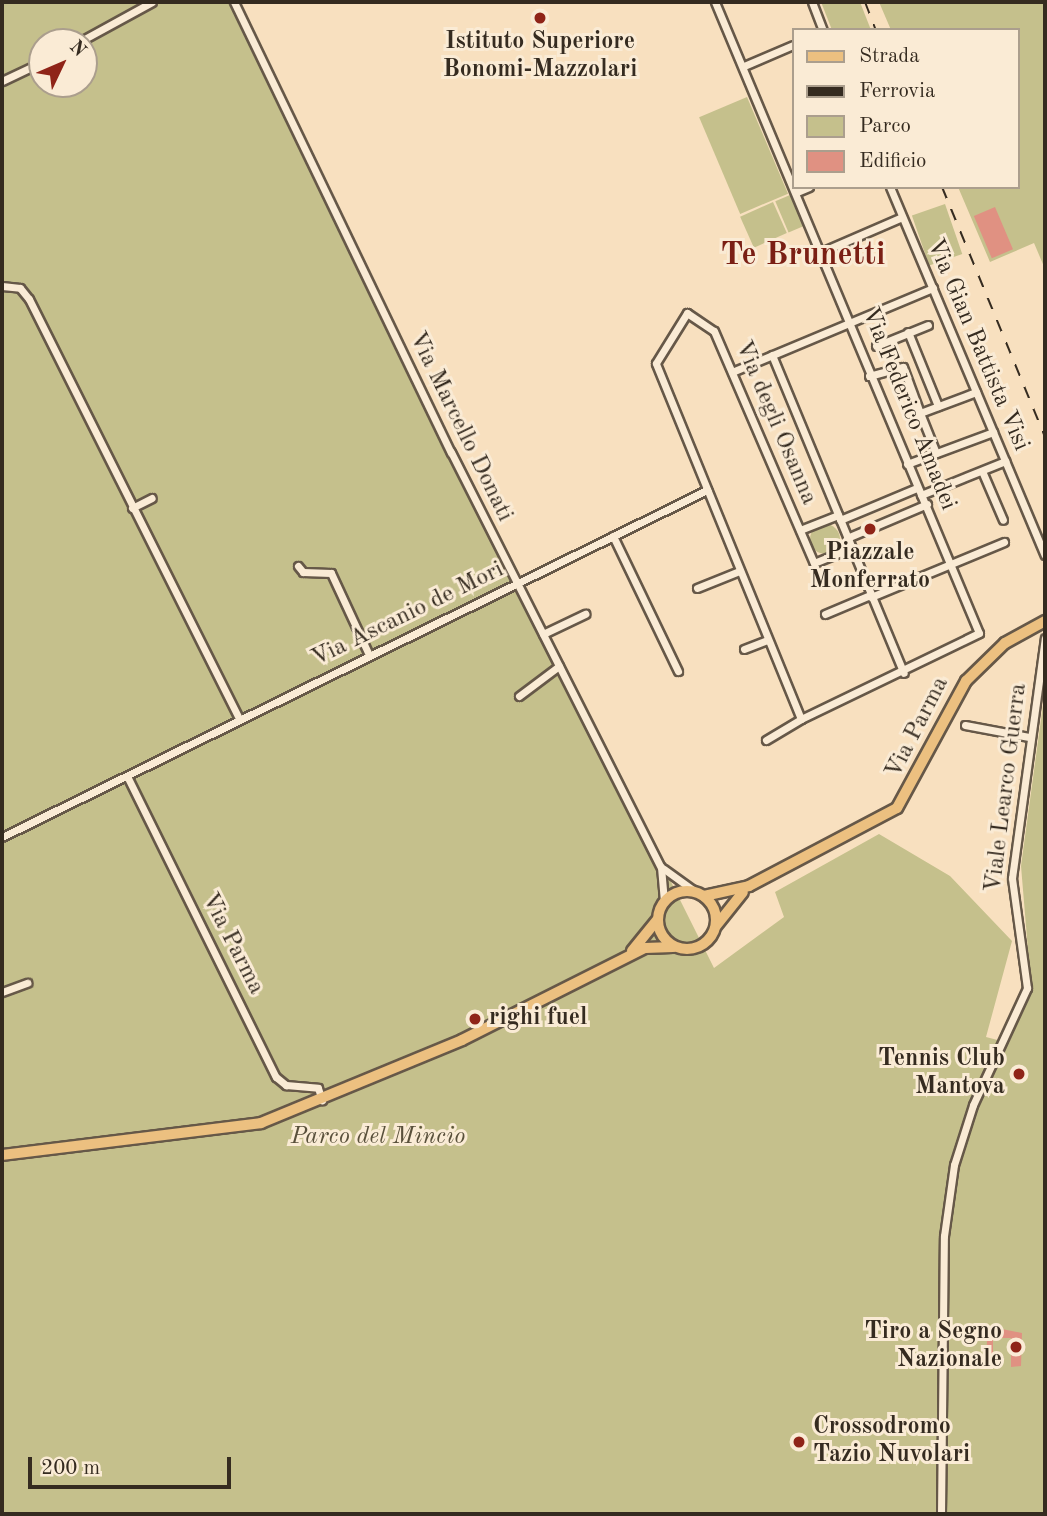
<!DOCTYPE html>
<style>
body{margin:0}
#map{position:relative;width:1047px;height:1516px;overflow:hidden;background:#f8e0bf;font-family:"Old Standard TT",serif}
div>[style]{position:absolute}
[style*='--x']{left:calc(var(--x)*1px);top:calc(var(--y)*1px);width:calc(var(--w)*1px);rotate:calc(var(--a)*1deg)}
.green>*{inset:0;background:#c5c08c;transform-origin:0 0}
.round{border-radius:50%}
.building>*{inset:0;background:#e09182;transform-origin:0 0}
.roads{filter:drop-shadow(2px 0 #665848) drop-shadow(-2px 0 #665848) drop-shadow(0 2px #665848) drop-shadow(0 -2px #665848)}
.minor>*{height:7px;margin:-3.5px;padding:0 3.5px;transform-origin:3.5px;border-radius:3.5px;background:#faebd5}
.major>*{height:10px;margin:-5px;padding:0 5px;transform-origin:5px;border-radius:5px;background:#ecc080}
.major>.ring{margin:-5px;padding:0;box-sizing:content-box;background:none;border:10px solid #ecc080;border-radius:50%}
.rail>*{height:2px;margin-top:-1px;transform-origin:0;background:repeating-linear-gradient(90deg,#352b20 0 12px,transparent 0 24px)}
.dots>*{width:19px;height:19px;translate:-50% -50%;box-sizing:border-box;border:4px solid #faebd5;border-radius:50%}
span{translate:-50% -50%;white-space:nowrap;text-align:center;line-height:1.15;-webkit-text-stroke:6px #faebd5;paint-order:stroke}
.poi-label{font-size:24px;color:#352b20;font-weight:700}
.left{translate:0 -50%;text-align:left}
.right{translate:-100% -50%;text-align:right}
.street-label{font-size:24px;color:#352b20}
.park-label{font-size:24px;color:#59503b;font-style:italic}
.district-label{font-size:32px;color:#7a1f14;font-weight:700}
.frame{position:absolute;inset:0;border:4px solid #352b20;pointer-events:none}
.legend{position:absolute;left:792px;top:28px;width:228px;height:161px;box-sizing:border-box;background:#faebd5;border:2px solid #ab9e8d;margin:0;padding:9px 12px;list-style:none;font-size:21px;color:#352b20}
.legend li{display:flex;align-items:center;gap:14px;height:35px}
.legend b{width:35px;border:2px solid #ab9e8d}
.north{position:absolute;left:28px;top:28px;width:70px;height:70px;box-sizing:border-box;background:#faebd5;border:2px solid #ab9e8d;border-radius:50%;rotate:46deg;font-size:19px;font-weight:700;line-height:28px;text-align:center;color:#352b20}
.north::after{content:'';display:block;margin:auto;width:24px;height:32px;background:#8f2418;clip-path:polygon(50% 0,100% 100%,50% 72%,0 100%)}
.scale{position:absolute;left:28px;top:1457px;width:203px;height:32px;box-sizing:border-box;border:4px solid #352b20;border-top:0;padding-left:9px;font-size:21px;line-height:24px;white-space:nowrap;color:#352b20;-webkit-text-stroke:5px #faebd5;paint-order:stroke}
</style>
<div id="map">
<div class="green">
<div style="clip-path:polygon(evenodd,2px 2px,232px 2px,714px 968px,784px 917px,775px 892px,879px 834px,950px 876px,1012px 941px,986px 1037px,1009px 1043px,1031px 986px,1021px 866px,1045px 690px,1045px 1514px,2px 1514px,2px 2px,42px 42px,84px 42px,84px 84px,42px 84px,42px 42px)"></div>
<div style="clip-path:polygon(821px 2px,860px 2px,871px 30px,832px 30px)"></div>
<div style="clip-path:polygon(879px 2px,1045px 2px,1045px 269px,1034px 243px,990px 262px,958px 187px,1017px 187px,1017px 30px,891px 30px)"></div>
<div style="left:747px;top:97px;width:105px;height:52px;rotate:67deg"></div>
<div style="left:790px;top:195px;width:34px;height:16px;rotate:67deg"></div>
<div style="left:773px;top:202px;width:34px;height:36px;rotate:66deg"></div>
<div style="left:945px;top:204px;width:53px;height:35px;rotate:71deg"></div>
<div class="round" style="left:810px;top:524px;width:30px;height:30px"></div>
</div>
<div class="building">
<div style="left:995px;top:207px;width:46px;height:23px;rotate:67deg"></div>
<div style="clip-path:polygon(987px 1326px,1022px 1333px,1021px 1366px,1011px 1367px,1011px 1338px,993px 1338px,993px 1365px,986px 1365px,987px 1340px,972px 1340px,972px 1333px,987px 1333px)"></div>
</div>
<div class="roads">
<div class="minor">
<div style="--x:234;--y:2;--w:500;--a:64.3"></div>
<div style="--x:451;--y:452;--w:465;--a:63.2"></div>
<div style="--x:661;--y:867;--w:34;--a:85"></div>
<div style="--x:715;--y:2;--w:684;--a:67.3"></div>
<div style="--x:979;--y:633;--w:198;--a:154.2"></div>
<div style="--x:812;--y:2;--w:30;--a:69"></div>
<div style="--x:79;--y:42;--w:83;--a:-28.7"></div>
<div style="--x:744;--y:66;--w:53;--a:-23.2"></div>
<div style="--x:2;--y:81;--w:44;--a:-25.4"></div>
<div style="--x:890;--y:187;--w:399;--a:67.2"></div>
<div style="--x:797;--y:192;--w:13;--a:-23"></div>
<div style="--x:819;--y:253;--w:90;--a:-23.4"></div>
<div style="--x:2;--y:286;--w:18;--a:6"></div>
<div style="--x:20;--y:288;--w:14;--a:51"></div>
<div style="--x:29;--y:299;--w:470;--a:63.4"></div>
<div style="--x:908;--y:332;--w:80;--a:67.9"></div>
<div style="--x:876;--y:346;--w:56;--a:-22"></div>
<div style="--x:772;--y:355;--w:344;--a:67.5"></div>
<div style="--x:732;--y:372;--w:218;--a:-22.7"></div>
<div style="--x:869;--y:376;--w:35;--a:-15"></div>
<div style="--x:903;--y:367;--w:49;--a:69.7"></div>
<div style="--x:920;--y:413;--w:60;--a:-20.6"></div>
<div style="--x:920;--y:413;--w:43;--a:68.2"></div>
<div style="--x:907;--y:464;--w:92;--a:-20.4"></div>
<div style="--x:982;--y:471;--w:53;--a:66.8"></div>
<div style="--x:921;--y:495;--w:91;--a:-22"></div>
<div style="--x:132;--y:508;--w:22;--a:-27"></div>
<div style="--x:840;--y:520;--w:83;--a:-22.6"></div>
<div style="--x:800;--y:530;--w:41;--a:-21.5"></div>
<div style="--x:613;--y:536;--w:150;--a:64.3"></div>
<div style="--x:847;--y:538;--w:87;--a:-23"></div>
<div style="--x:298;--y:566;--w:8;--a:50"></div>
<div style="--x:303;--y:572;--w:28;--a:2"></div>
<div style="--x:331;--y:573;--w:90;--a:65.1"></div>
<div style="--x:697;--y:588;--w:45;--a:-22"></div>
<div style="--x:871;--y:597;--w:144;--a:-22.5"></div>
<div style="--x:825;--y:614;--w:49;--a:-22.9"></div>
<div style="--x:543;--y:634;--w:47;--a:-25.5"></div>
<div style="--x:744;--y:649;--w:25;--a:-21"></div>
<div style="--x:519;--y:696;--w:50;--a:-36.9"></div>
<div style="--x:801;--y:719;--w:384;--a:-112.2"></div>
<div style="--x:656;--y:363;--w:59;--a:-58.2"></div>
<div style="--x:687;--y:313;--w:32;--a:34"></div>
<div style="--x:714;--y:331;--w:253;--a:66.7"></div>
<div style="--x:814;--y:563;--w:40;--a:-22"></div>
<div style="--x:965;--y:725;--w:65;--a:10.6"></div>
<div style="--x:766;--y:740;--w:41;--a:-31"></div>
<div style="--x:127;--y:776;--w:336;--a:63.7"></div>
<div style="--x:276;--y:1077;--w:13;--a:39"></div>
<div style="--x:286;--y:1085;--w:32;--a:5"></div>
<div style="--x:318;--y:1088;--w:13;--a:72"></div>
<div style="--x:2;--y:837;--w:786;--a:-26.21"></div>
<div style="--x:664;--y:869;--w:39;--a:36"></div>
<div style="--x:2;--y:992;--w:27;--a:-20"></div>
<div style="--x:941;--y:1514;--w:278;--a:-89.4"></div>
<div style="--x:944;--y:1236;--w:72;--a:-82"></div>
<div style="--x:954;--y:1165;--w:63;--a:-72.4"></div>
<div style="--x:973;--y:1105;--w:129;--a:-65.2"></div>
<div style="--x:1027;--y:988;--w:111;--a:-97.8"></div>
<div style="--x:1012;--y:878;--w:242;--a:-82.2"></div>
</div>
<div class="major">
<div class="ring" style="left:658px;top:891px;width:48px;height:48px"></div>
<div style="--x:704;--y:896;--w:46;--a:-12.5"></div>
<div style="--x:749;--y:886;--w:167;--a:-27.8"></div>
<div style="--x:897;--y:808;--w:145;--a:-61.5"></div>
<div style="--x:966;--y:681;--w:54;--a:-44.3"></div>
<div style="--x:1005;--y:643;--w:46;--a:-28.8"></div>
<div style="--x:716;--y:926;--w:43;--a:-51.5"></div>
<div style="--x:632;--y:951;--w:40;--a:-51"></div>
<div style="--x:2;--y:1155;--w:261;--a:-7"></div>
<div style="--x:261;--y:1123;--w:217;--a:-22.4"></div>
<div style="--x:462;--y:1040;--w:205;--a:-26.7"></div>
<div style="--x:645;--y:948;--w:28;--a:-2"></div>
</div>
</div>
<div class="rail">
<div style="--x:865;--y:2;--w:30;--a:69"></div>
<div style="--x:942;--y:187;--w:270;--a:67.6"></div>
</div>
<div class="dots">
<div style="left:540px;top:18px;background:#8f2418"></div>
<div style="left:870px;top:529px;background:#8f2418"></div>
<div style="left:475px;top:1019px;background:#8f2418"></div>
<div style="left:1019px;top:1074px;background:#8f2418"></div>
<div style="left:1016px;top:1347px;background:#8f2418"></div>
<div style="left:799px;top:1442px;background:#8f2418"></div>
</div>
<div class="poi-label">
<span style="left:540px;top:57px">Istituto Superiore<br>Bonomi-Mazzolari</span>
<span style="left:870px;top:568px">Piazzale<br>Monferrato</span>
<span class="left" style="left:489px;top:1019px">righi fuel</span>
<span class="right" style="left:1005px;top:1074px">Tennis Club<br>Mantova</span>
<span class="right" style="left:1002px;top:1347px">Tiro a Segno<br>Nazionale</span>
<span class="left" style="left:813px;top:1442px">Crossodromo<br>Tazio Nuvolari</span>
</div>
<div class="street-label">
<span style="left:977px;top:345px;rotate:67deg">Via Gian Battista Visi</span>
<span style="left:908px;top:409px;rotate:68deg">Via Federico Amadei</span>
<span style="left:775px;top:423px;rotate:67deg">Via degli Osanna</span>
<span style="left:460px;top:427px;rotate:64deg">Via Marcello Donati</span>
<span style="left:408px;top:615px;rotate:-26deg">Via Ascanio de Mori</span>
<span style="left:918px;top:728px;rotate:-63deg">Via Parma</span>
<span style="left:1007px;top:788px;rotate:-83deg">Viale Learco Guerra</span>
<span style="left:232px;top:944px;rotate:63deg">Via Parma</span>
</div>
<div class="park-label">
<span style="left:378px;top:1138px">Parco del Mincio</span>
</div>
<div class="district-label">
<span style="left:803px;top:256px">Te Brunetti</span>
</div>
<div class="frame"></div>
<ul class="legend">
<li><b style="height:9px;background:#ecc080"></b>Strada</li>
<li><b style="height:9px;background:#352b20"></b>Ferrovia</li>
<li><b style="height:19px;background:#c5c08c"></b>Parco</li>
<li><b style="height:19px;background:#e09182"></b>Edificio</li>
</ul>
<div class="north">N</div>
<div class="scale">200 m</div>
</div>
